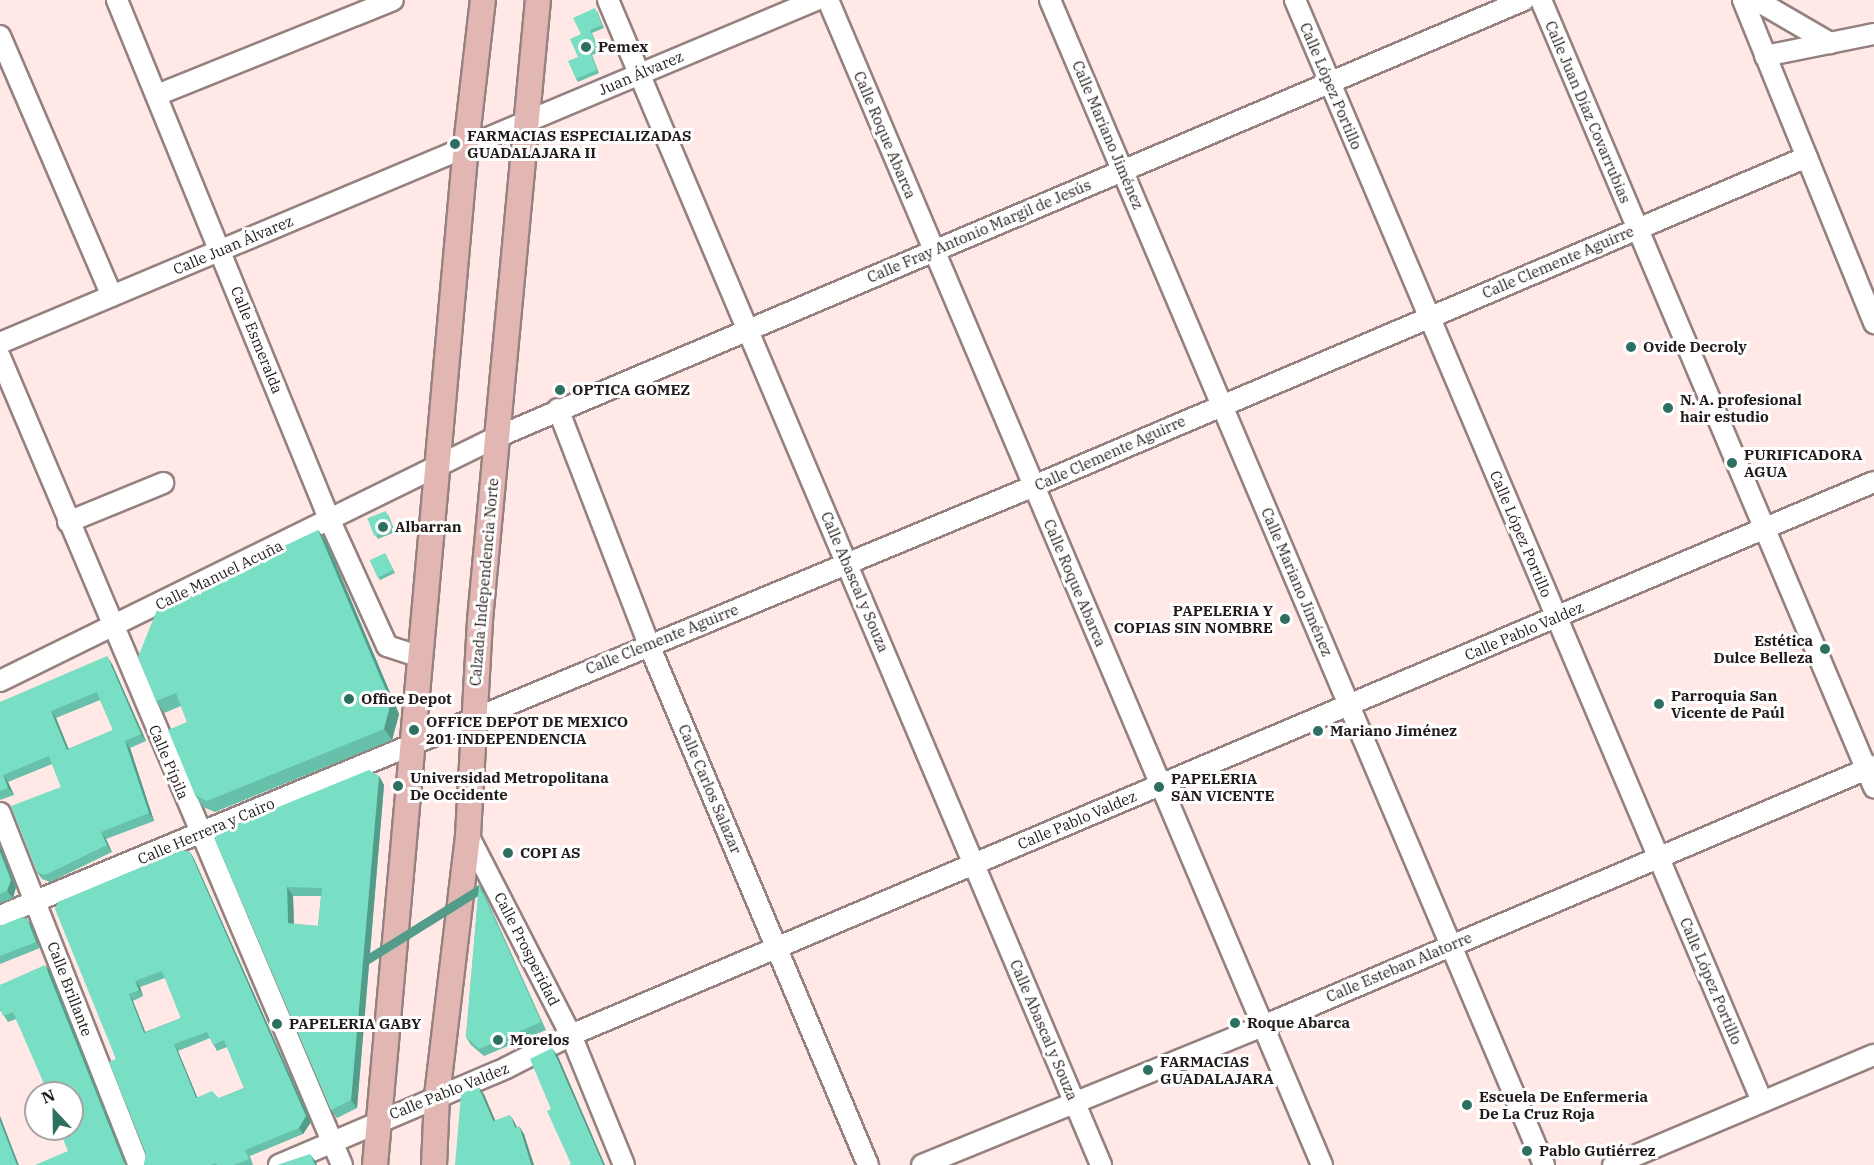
<!DOCTYPE html>
<meta charset="utf-8">
<style>
body{margin:0}
#map{position:relative;width:1874px;height:1165px;overflow:hidden;background:#ffe8e6;font-family:"IBM Plex Serif",serif}
div>[style]{position:absolute}
[style*='--x']{left:calc(var(--x)*1px);top:calc(var(--y)*1px);width:calc(var(--w)*1px);rotate:calc(var(--a)*1deg)}
.roads{filter:drop-shadow(2px 0 #95817f) drop-shadow(-2px 0 #95817f) drop-shadow(0 2px #95817f) drop-shadow(0 -2px #95817f)}
.minor>*{height:20px;margin:-10px;padding:0 10px;transform-origin:10px;border-radius:10px;background:#fff}
.major>*{height:24px;margin:-12px;padding:0 12px;transform-origin:12px;border-radius:12px;background:#e2b6b3}
.wall>*{inset:0;background:#67c0a9}
.shaded-wall>*{inset:0;background:#549c8a;transform-origin:0 0}
.building>*{inset:0;background:#78dfc5;transform-origin:0 0}
.dots>*{width:16px;height:16px;translate:-50% -50%;box-sizing:border-box;border:3px solid #fff;border-radius:50%}
span{translate:-50% -50%;white-space:nowrap;text-align:center;line-height:1.15;-webkit-text-stroke:6px #fff;paint-order:stroke}
.poi-label{font-size:15px;color:#221b1a;font-weight:700}
.left{translate:0 -50%;text-align:left}
.right{translate:-100% -50%;text-align:right}
.street-label{font-size:15px;color:#221b1a}
.north{position:absolute;left:24px;top:1081px;width:60px;height:60px;box-sizing:border-box;background:#fff;border:2px solid #a7a4a3;border-radius:50%;rotate:338deg;font-size:16px;font-weight:700;line-height:24px;text-align:center;color:#221b1a}
.north::after{content:'';display:block;margin:auto;width:21px;height:27px;background:#2d6f60;clip-path:polygon(50% 0,100% 100%,50% 72%,0 100%)}
</style>
<div id="map">
<div class="roads">
<div class="minor">
<div style="--x:117;--y:0;--w:563;--a:67.76"></div>
<div style="--x:330;--y:521;--w:137;--a:65.5"></div>
<div style="--x:387;--y:646;--w:36;--a:18"></div>
<div style="--x:608;--y:0;--w:1265;--a:67.06"></div>
<div style="--x:828;--y:0;--w:1265;--a:67.02"></div>
<div style="--x:1050;--y:0;--w:1265;--a:67.02"></div>
<div style="--x:1295;--y:0;--w:1196;--a:67.02"></div>
<div style="--x:1541;--y:0;--w:855;--a:67.07"></div>
<div style="--x:1743;--y:0;--w:349;--a:67.9"></div>
<div style="--x:1756;--y:0;--w:86;--a:30.2"></div>
<div style="--x:0;--y:36;--w:283;--a:66.7"></div>
<div style="--x:1765;--y:56;--w:111;--a:-11.4"></div>
<div style="--x:157;--y:95;--w:254;--a:-21.9"></div>
<div style="--x:0;--y:343;--w:885;--a:-22.8"></div>
<div style="--x:0;--y:357;--w:877;--a:67.06"></div>
<div style="--x:558;--y:409;--w:253;--a:68.9"></div>
<div style="--x:649;--y:645;--w:564;--a:67.16"></div>
<div style="--x:68;--y:522;--w:103;--a:-22.3"></div>
<div style="--x:0;--y:681;--w:554;--a:-26.15"></div>
<div style="--x:497;--y:437;--w:1116;--a:-23.05"></div>
<div style="--x:0;--y:813;--w:378;--a:68.5"></div>
<div style="--x:468;--y:835;--w:225;--a:62.8"></div>
<div style="--x:571;--y:1035;--w:140;--a:67.8"></div>
<div style="--x:0;--y:916;--w:1120;--a:-22.58"></div>
<div style="--x:1034;--y:486;--w:840;--a:-23.06"></div>
<div style="--x:279;--y:1165;--w:247;--a:-23.1"></div>
<div style="--x:506;--y:1068;--w:73;--a:-26.9"></div>
<div style="--x:571;--y:1035;--w:1415;--a:-23"></div>
<div style="--x:922;--y:1165;--w:368;--a:-22.2"></div>
<div style="--x:1263;--y:1026;--w:664;--a:-23.05"></div>
<div style="--x:1613;--y:1165;--w:283;--a:-22.9"></div>
</div>
<div class="major">
<div style="--x:375;--y:1165;--w:1023;--a:-84.9"></div>
<div style="--x:466;--y:146;--w:147;--a:-83.4"></div>
<div style="--x:434;--y:1165;--w:69;--a:-87.5"></div>
<div style="--x:437;--y:1096;--w:263;--a:-83.2"></div>
<div style="--x:468;--y:835;--w:215;--a:-86.8"></div>
<div style="--x:480;--y:620;--w:623;--a:-84.66"></div>
</div>
</div>
<div class="wall">
<div style="clip-path:polygon(597px 11px,604px 28px,592px 33px,600px 52px,592px 55px,599px 73px,578px 82px,576px 79px,581px 34px)"></div>
<div style="clip-path:polygon(388px 514px,395px 532px,378px 539px,376px 536px)"></div>
<div style="clip-path:polygon(318px 530px,326px 541px,399px 714px,392px 740px,215px 812px,203px 807px,195px 795px,187px 722px,181px 706px,164px 713px,156px 701px)"></div>
<div style="clip-path:polygon(385px 553px,395px 573px,380px 580px,378px 577px)"></div>
<div style="clip-path:polygon(evenodd,112px 664px,146px 741px,130px 748px,154px 821px,106px 839px,112px 852px,50px 882px,42px 879px,37px 872px,61px 787px,52px 764px,8px 782px,14px 795px,0 800px,0 702px,112px 664px,100px 700px,113px 730px,68px 749px,56px 718px,100px 700px)"></div>
<div style="clip-path:polygon(evenodd,379px 776px,384px 785px,357px 1108px,337px 1118px,331px 1110px,215px 839px,379px 776px,293px 896px,321px 896px,318px 926px,294px 924px,293px 896px)"></div>
<div style="clip-path:polygon(0 846px,16px 887px,13px 898px,0 903px)"></div>
<div style="clip-path:polygon(evenodd,190px 852px,194px 859px,311px 1122px,303px 1134px,250px 1156px,253px 1165px,144px 1165px,146px 1154px,116px 1059px,58px 902px,190px 852px,165px 978px,181px 1018px,145px 1032px,133px 1001px,143px 996px,140px 987px,165px 978px,190px 852px,210px 1038px,217px 1051px,227px 1047px,244px 1088px,219px 1098px,197px 1097px,178px 1051px,210px 1038px)"></div>
<div style="clip-path:polygon(479px 885px,484px 893px,546px 1030px,484px 1056px,471px 1045px,466px 1037px)"></div>
<div style="clip-path:polygon(27px 919px,31px 925px,40px 948px,0 964px,0 926px)"></div>
<div style="clip-path:polygon(50px 971px,126px 1165px,68px 1151px,72px 1129px,72px 1093px,49px 1093px,16px 1019px,8px 1022px,1px 1011px,0 1011px,0 985px)"></div>
</div>
<div class="shaded-wall">
<div style="clip-path:polygon(318px 530px,326px 541px,399px 714px,392px 740px,384px 729px)"></div>
<div style="clip-path:polygon(107px 656px,112px 664px,146px 741px,141px 734px)"></div>
<div style="clip-path:polygon(51px 711px,56px 718px,72px 757px,67px 750px)"></div>
<div style="clip-path:polygon(125px 741px,130px 748px,154px 821px,149px 813px)"></div>
<div style="clip-path:polygon(3px 775px,8px 782px,14px 795px,8px 788px)"></div>
<div style="clip-path:polygon(379px 776px,384px 785px,357px 1108px,351px 1100px)"></div>
<div style="clip-path:polygon(101px 832px,106px 839px,112px 852px,107px 845px)"></div>
<div style="clip-path:polygon(0 846px,16px 887px,13px 898px,7px 891px,0 852px)"></div>
<div style="clip-path:polygon(190px 852px,194px 859px,311px 1122px,303px 1134px,299px 1128px)"></div>
<div style="left:479px;top:885px;width:9px;height:150px;rotate:58deg"></div>
<div style="clip-path:polygon(287px 887px,293px 896px,294px 931px,288px 923px)"></div>
<div style="clip-path:polygon(27px 919px,31px 925px,40px 948px,36px 942px)"></div>
<div style="clip-path:polygon(45px 965px,50px 971px,126px 1165px,124px 1163px)"></div>
<div style="clip-path:polygon(135px 981px,140px 987px,143px 996px,139px 990px)"></div>
<div style="clip-path:polygon(129px 994px,133px 1001px,148px 1039px,144px 1033px)"></div>
<div style="clip-path:polygon(174px 1044px,178px 1051px,200px 1104px,196px 1098px)"></div>
<div style="clip-path:polygon(552px 1048px,558px 1056px,605px 1165px,603px 1165px)"></div>
<div style="clip-path:polygon(478px 1086px,484px 1094px,499px 1129px,493px 1121px)"></div>
<div style="clip-path:polygon(510px 1115px,515px 1123px,521px 1136px,515px 1128px)"></div>
<div style="left:0;top:1116px;width:53px;height:5px;rotate:69deg"></div>
<div style="clip-path:polygon(519px 1126px,524px 1134px,534px 1165px,531px 1165px)"></div>
<div style="clip-path:polygon(310px 1154px,316px 1162px,317px 1165px,315px 1165px)"></div>
</div>
<div class="building">
<div style="clip-path:polygon(595px 8px,602px 25px,590px 30px,598px 49px,590px 52px,597px 70px,576px 79px,568px 61px,578px 57px,570px 39px,581px 34px,573px 18px)"></div>
<div style="left:386px;top:511px;width:19px;height:20px;rotate:69deg"></div>
<div style="clip-path:polygon(318px 530px,391px 702px,384px 729px,207px 801px,195px 795px,168px 730px,187px 722px,176px 693px,156px 701px,138px 657px,159px 605px)"></div>
<div style="left:385px;top:553px;width:19px;height:17px;rotate:65deg"></div>
<div style="clip-path:polygon(evenodd,107px 656px,141px 734px,125px 741px,149px 813px,101px 832px,107px 845px,45px 875px,37px 872px,11px 806px,61px 787px,49px 756px,3px 775px,8px 788px,0 791px,0 702px,107px 656px,97px 692px,113px 730px,67px 750px,51px 711px,97px 692px)"></div>
<div style="clip-path:polygon(evenodd,369px 770px,379px 776px,351px 1100px,331px 1110px,215px 839px,217px 832px,369px 770px,287px 887px,322px 888px,318px 926px,288px 923px,287px 887px)"></div>
<div style="clip-path:polygon(evenodd,182px 850px,190px 852px,306px 1116px,299px 1128px,245px 1150px,249px 1159px,234px 1165px,217px 1165px,216px 1163px,210px 1165px,144px 1165px,146px 1154px,109px 1062px,116px 1059px,55px 909px,58px 902px,182px 850px,162px 971px,181px 1018px,144px 1033px,129px 994px,139px 990px,135px 981px,162px 971px,182px 850px,207px 1032px,213px 1045px,224px 1040px,244px 1088px,219px 1098px,212px 1091px,196px 1098px,174px 1044px,207px 1032px)"></div>
<div style="clip-path:polygon(0 852px,11px 880px,7px 891px,0 894px)"></div>
<div style="clip-path:polygon(479px 885px,541px 1022px,479px 1049px,466px 1037px)"></div>
<div style="clip-path:polygon(22px 917px,27px 919px,36px 942px,0 956px,0 926px)"></div>
<div style="clip-path:polygon(45px 965px,124px 1163px,126px 1165px,35px 1165px,68px 1151px,59px 1129px,72px 1129px,72px 1093px,58px 1093px,56px 1087px,47px 1091px,13px 1012px,3px 1016px,0 1009px,0 985px)"></div>
<div style="clip-path:polygon(552px 1048px,603px 1165px,569px 1165px,571px 1164px,547px 1111px,551px 1109px,530px 1059px)"></div>
<div style="clip-path:polygon(478px 1086px,493px 1121px,510px 1115px,515px 1128px,519px 1126px,531px 1165px,455px 1165px,461px 1094px)"></div>
<div style="clip-path:polygon(0 1121px,17px 1165px,0 1165px)"></div>
<div style="clip-path:polygon(310px 1154px,315px 1165px,277px 1165px)"></div>
</div>
<div class="dots">
<div style="left:586px;top:47px;background:#2d6f60"></div>
<div style="left:455px;top:144px;background:#2d6f60"></div>
<div style="left:1631px;top:347px;background:#2d6f60"></div>
<div style="left:560px;top:390px;background:#2d6f60"></div>
<div style="left:1668px;top:408px;background:#2d6f60"></div>
<div style="left:1732px;top:463px;background:#2d6f60"></div>
<div style="left:383px;top:527px;background:#2d6f60"></div>
<div style="left:1285px;top:619px;background:#2d6f60"></div>
<div style="left:1825px;top:649px;background:#2d6f60"></div>
<div style="left:349px;top:699px;background:#2d6f60"></div>
<div style="left:1659px;top:704px;background:#2d6f60"></div>
<div style="left:414px;top:730px;background:#2d6f60"></div>
<div style="left:1318px;top:731px;background:#2d6f60"></div>
<div style="left:398px;top:786px;background:#2d6f60"></div>
<div style="left:1159px;top:787px;background:#2d6f60"></div>
<div style="left:508px;top:853px;background:#2d6f60"></div>
<div style="left:1235px;top:1023px;background:#2d6f60"></div>
<div style="left:277px;top:1024px;background:#2d6f60"></div>
<div style="left:498px;top:1040px;background:#2d6f60"></div>
<div style="left:1148px;top:1070px;background:#2d6f60"></div>
<div style="left:1467px;top:1105px;background:#2d6f60"></div>
<div style="left:1527px;top:1151px;background:#2d6f60"></div>
</div>
<div class="poi-label">
<span class="left" style="left:598px;top:47px">Pemex</span>
<span class="left" style="left:467px;top:144px">FARMACIAS ESPECIALIZADAS<br>GUADALAJARA II</span>
<span class="left" style="left:1643px;top:347px">Ovide Decroly</span>
<span class="left" style="left:572px;top:390px">OPTICA GOMEZ</span>
<span class="left" style="left:1680px;top:408px">N. A. profesional<br>hair estudio</span>
<span class="left" style="left:1744px;top:463px">PURIFICADORA<br>AGUA</span>
<span class="left" style="left:395px;top:527px">Albarran</span>
<span class="right" style="left:1273px;top:619px">PAPELERIA Y<br>COPIAS SIN NOMBRE</span>
<span class="right" style="left:1813px;top:649px">Estética<br>Dulce Belleza</span>
<span class="left" style="left:1671px;top:704px">Parroquia San<br>Vicente de Paúl</span>
<span class="left" style="left:361px;top:699px">Office Depot</span>
<span class="left" style="left:426px;top:730px">OFFICE DEPOT DE MEXICO<br>201 INDEPENDENCIA</span>
<span class="left" style="left:1330px;top:731px">Mariano Jiménez</span>
<span class="left" style="left:410px;top:786px">Universidad Metropolitana<br>De Occidente</span>
<span class="left" style="left:1171px;top:787px">PAPELERIA<br>SAN VICENTE</span>
<span class="left" style="left:520px;top:853px">COPI AS</span>
<span class="left" style="left:1247px;top:1023px">Roque Abarca</span>
<span class="left" style="left:289px;top:1024px">PAPELERIA GABY</span>
<span class="left" style="left:510px;top:1040px">Morelos</span>
<span class="left" style="left:1160px;top:1070px">FARMACIAS<br>GUADALAJARA</span>
<span class="left" style="left:1479px;top:1105px">Escuela De Enfermeria<br>De La Cruz Roja</span>
<span class="left" style="left:1539px;top:1151px">Pablo Gutiérrez</span>
</div>
<div class="street-label">
<span style="left:641px;top:73px;rotate:-23deg">Juan Álvarez</span>
<span style="left:1331px;top:86px;rotate:67deg">Calle López Portillo</span>
<span style="left:1588px;top:112px;rotate:67deg">Calle Juan Díaz Covarrubias</span>
<span style="left:885px;top:135px;rotate:67deg">Calle Roque Abarca</span>
<span style="left:1108px;top:135px;rotate:67deg">Calle Mariano Jiménez</span>
<span style="left:979px;top:231px;rotate:-23deg">Calle Fray Antonio Margil de Jesús</span>
<span style="left:233px;top:245px;rotate:-23deg">Calle Juan Álvarez</span>
<span style="left:1558px;top:262px;rotate:-23deg">Calle Clemente Aguirre</span>
<span style="left:257px;top:340px;rotate:68deg">Calle Esmeralda</span>
<span style="left:1110px;top:453px;rotate:-24deg">Calle Clemente Aguirre</span>
<span style="left:1521px;top:534px;rotate:67deg">Calle López Portillo</span>
<span style="left:219px;top:575px;rotate:-26deg">Calle Manuel Acuña</span>
<span style="left:484px;top:582px;rotate:-85deg">Calzada Independencia Norte</span>
<span style="left:855px;top:582px;rotate:67deg">Calle Abascal y Souza</span>
<span style="left:1297px;top:582px;rotate:67deg">Calle Mariano Jiménez</span>
<span style="left:1075px;top:583px;rotate:67deg">Calle Roque Abarca</span>
<span style="left:1524px;top:631px;rotate:-23deg">Calle Pablo Valdez</span>
<span style="left:662px;top:639px;rotate:-22deg">Calle Clemente Aguirre</span>
<span style="left:169px;top:762px;rotate:67deg">Calle Pípila</span>
<span style="left:710px;top:789px;rotate:67deg">Calle Carlos Salazar</span>
<span style="left:1077px;top:820px;rotate:-23deg">Calle Pablo Valdez</span>
<span style="left:206px;top:831px;rotate:-23deg">Calle Herrera y Cairo</span>
<span style="left:527px;top:949px;rotate:63deg">Calle Prosperidad</span>
<span style="left:1399px;top:967px;rotate:-23deg">Calle Esteban Alatorre</span>
<span style="left:1711px;top:981px;rotate:67deg">Calle López Portillo</span>
<span style="left:70px;top:989px;rotate:69deg">Calle Brillante</span>
<span style="left:1044px;top:1030px;rotate:67deg">Calle Abascal y Souza</span>
<span style="left:449px;top:1091px;rotate:-22deg">Calle Pablo Valdez</span>
</div>
<div class="north">N</div>
</div>
